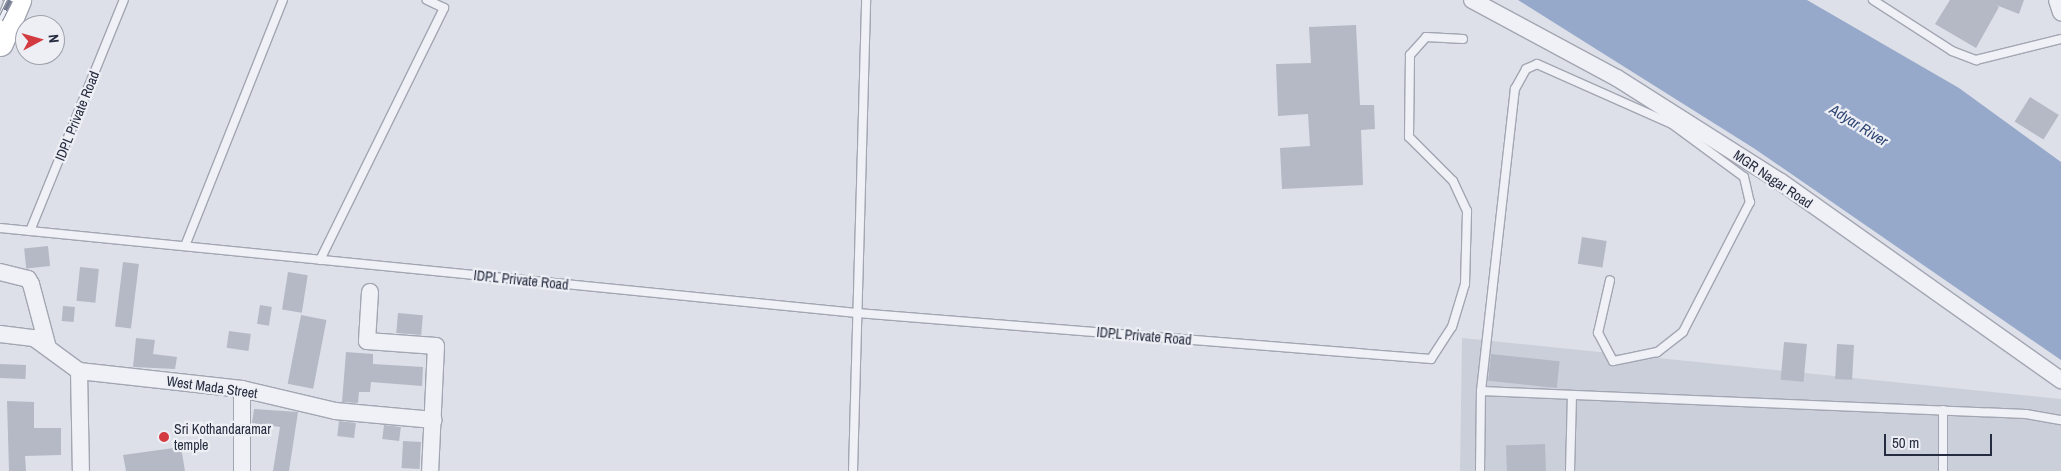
<!DOCTYPE html>
<style>
body{margin:0}
#map{position:relative;width:2061px;height:471px;overflow:hidden;background:#dde0e8;font-family:"Archivo Narrow",sans-serif}
div>[style]{position:absolute}
[style*='--x']{left:calc(var(--x)*1px);top:calc(var(--y)*1px);width:calc(var(--w)*1px);rotate:calc(var(--a)*1deg)}
.built>*{inset:0;background:#cbcfda}
.water>*{inset:0;background:#96a9ca}
.building>*{inset:0;background:#b4b9c5;transform-origin:0 0}
.roads{filter:drop-shadow(1px 0 #a2a6b2) drop-shadow(-1px 0 #a2a6b2) drop-shadow(0 1px #a2a6b2) drop-shadow(0 -1px #a2a6b2)}
.lane>*{height:8px;margin:-4px;padding:0 4px;transform-origin:4px;border-radius:4px;background:#f0f1f6}
.street>*{height:16px;margin:-8px;padding:0 8px;transform-origin:8px;border-radius:8px;background:#f0f1f6}
.primary>*{height:25px;margin:-12.5px;padding:0 12.5px;transform-origin:12.5px;border-radius:12.5px;background:#fff}
.rail>*{height:5.5px;margin-top:-2.75px;transform-origin:0;background:repeating-linear-gradient(90deg,#edeff5 0 11px,#767d92 0 22px);box-sizing:border-box;border-block:1px solid #767d92}
.dots>*{width:14px;height:14px;translate:-50% -50%;box-sizing:border-box;border:2px solid #edeff5;border-radius:50%}
span{translate:-50% -50%;white-space:nowrap;text-align:center;line-height:1.15;-webkit-text-stroke:4.5px #edeff5;paint-order:stroke}
.street-label{font-size:14px;color:#262c3f}
.poi-label{font-size:14px;color:#262c3f}
.left{translate:0 -50%;text-align:left}
.water-label{font-size:15px;color:#2e4674;font-style:italic}
.north{position:absolute;left:15px;top:15px;width:50px;height:50px;box-sizing:border-box;background:#edeff5;border:1px solid #9da1ac;border-radius:50%;rotate:84deg;font-size:14px;font-weight:700;line-height:20px;text-align:center;color:#262c3f}
.north::after{content:'';display:block;margin:auto;width:18px;height:22px;background:#d43b41;clip-path:polygon(50% 0,100% 100%,50% 72%,0 100%)}
.scale{position:absolute;left:1884px;top:434px;width:108px;height:22px;box-sizing:border-box;border:2px solid #262c3f;border-top:0;padding-left:6px;font-size:15px;line-height:18px;white-space:nowrap;color:#262c3f;-webkit-text-stroke:4px #edeff5;paint-order:stroke}
</style>
<div id="map">
<div class="built">
<div style="clip-path:polygon(1462px 338px,2061px 399px,2061px 471px,1460px 471px)"></div>
</div>
<div class="water">
<div style="clip-path:polygon(1518px 0,1807px 0,1959px 88px,2061px 162px,2061px 360px,1755px 149px)"></div>
</div>
<div class="building">
<div style="clip-path:polygon(1950px 0,2024px 0,2019px 14px,1996px 5px,1999px 7px,1976px 48px,1935px 24px)"></div>
<div style="clip-path:polygon(1356px 25px,1360px 105px,1374px 105px,1375px 129px,1361px 130px,1363px 185px,1282px 189px,1280px 148px,1310px 146px,1308px 114px,1278px 116px,1276px 64px,1311px 63px,1309px 27px)"></div>
<div style="left:2030px;top:97px;width:34px;height:29px;rotate:32deg"></div>
<div style="left:1582px;top:237px;width:25px;height:27px;rotate:9deg"></div>
<div style="left:48px;top:246px;width:20px;height:24px;rotate:84deg"></div>
<div style="left:123px;top:262px;width:16px;height:65px;rotate:7deg"></div>
<div style="left:80px;top:267px;width:19px;height:34px;rotate:6deg"></div>
<div style="left:288px;top:272px;width:20px;height:38px;rotate:9deg"></div>
<div style="left:260px;top:305px;width:12px;height:19px;rotate:9deg"></div>
<div style="left:63px;top:306px;width:12px;height:15px;rotate:5deg"></div>
<div style="left:398px;top:313px;width:25px;height:20px;rotate:5deg"></div>
<div style="left:301px;top:315px;width:26px;height:70px;rotate:11deg"></div>
<div style="left:229px;top:331px;width:22px;height:17px;rotate:8deg"></div>
<div style="clip-path:polygon(136px 338px,155px 340px,153px 354px,177px 357px,175px 369px,133px 367px)"></div>
<div style="left:1784px;top:342px;width:23px;height:38px;rotate:5deg"></div>
<div style="left:1837px;top:344px;width:17px;height:35px;rotate:3deg"></div>
<div style="clip-path:polygon(346px 352px,373px 354px,373px 364px,423px 367px,422px 386px,371px 382px,370px 392px,359px 392px,358px 403px,342px 402px)"></div>
<div style="left:1491px;top:354px;width:69px;height:27px;rotate:6deg"></div>
<div style="left:0;top:364px;width:26px;height:14px;rotate:2deg"></div>
<div style="clip-path:polygon(7px 401px,34px 402px,34px 428px,61px 428px,61px 455px,25px 456px,26px 471px,9px 471px)"></div>
<div style="clip-path:polygon(254px 409px,298px 412px,289px 471px,273px 471px,280px 427px,252px 423px)"></div>
<div style="left:339px;top:421px;width:17px;height:15px;rotate:7deg"></div>
<div style="left:384px;top:425px;width:17px;height:14px;rotate:7deg"></div>
<div style="left:403px;top:441px;width:18px;height:27px;rotate:3deg"></div>
<div style="left:1545px;top:444px;width:27px;height:39px;rotate:88deg"></div>
<div style="clip-path:polygon(181px 447px,185px 471px,126px 471px,123px 455px)"></div>
</div>
<div class="roads">
<div class="lane">
<div style="--x:1873;--y:0;--w:94;--a:32.8"></div>
<div style="--x:1952;--y:51;--w:26;--a:21"></div>
<div style="--x:1976;--y:60;--w:88;--a:-13.9"></div>
<div style="--x:0;--y:228;--w:861;--a:5.66"></div>
<div style="--x:857;--y:313;--w:576;--a:4.58"></div>
<div style="--x:1431;--y:359;--w:38;--a:-57"></div>
<div style="--x:1452;--y:327;--w:45;--a:-73.2"></div>
<div style="--x:1465;--y:284;--w:73;--a:-88.4"></div>
<div style="--x:1467;--y:211;--w:33;--a:-115"></div>
<div style="--x:1453;--y:181;--w:62;--a:-135"></div>
<div style="--x:1409;--y:137;--w:82;--a:-89.3"></div>
<div style="--x:1410;--y:55;--w:24;--a:-48"></div>
<div style="--x:1426;--y:37;--w:37;--a:3"></div>
<div style="--x:30;--y:231;--w:249;--a:-67.9"></div>
<div style="--x:185;--y:246;--w:265;--a:-68.3"></div>
<div style="--x:320;--y:260;--w:281;--a:-63.8"></div>
<div style="--x:444;--y:8;--w:19;--a:-155"></div>
<div style="--x:1481;--y:391;--w:304;--a:-83.6"></div>
<div style="--x:1515;--y:89;--w:23;--a:-61"></div>
<div style="--x:1526;--y:69;--w:12;--a:-24"></div>
<div style="--x:1537;--y:64;--w:148;--a:24"></div>
<div style="--x:1672;--y:124;--w:89;--a:36.4"></div>
<div style="--x:1744;--y:177;--w:26;--a:77"></div>
<div style="--x:1750;--y:202;--w:146;--a:117.3"></div>
<div style="--x:1683;--y:332;--w:33;--a:142"></div>
<div style="--x:1657;--y:352;--w:45;--a:168.4"></div>
<div style="--x:1613;--y:361;--w:32;--a:-118"></div>
<div style="--x:1598;--y:333;--w:54;--a:-77.2"></div>
<div style="--x:853;--y:471;--w:471;--a:-88.4"></div>
<div style="--x:1480;--y:471;--w:80;--a:-89.3"></div>
<div style="--x:1481;--y:391;--w:545;--a:2.42"></div>
<div style="--x:2026;--y:414;--w:36;--a:10"></div>
<div style="--x:1570;--y:471;--w:76;--a:-88.5"></div>
<div style="--x:1943;--y:471;--w:61;--a:-90"></div>
</div>
<div class="street">
<div style="--x:1472;--y:0;--w:165;--a:28.3"></div>
<div style="--x:1617;--y:78;--w:194;--a:32.4"></div>
<div style="--x:1781;--y:182;--w:343;--a:35.3"></div>
<div style="--x:2057;--y:0;--w:13;--a:72"></div>
<div style="--x:0;--y:272;--w:29;--a:14"></div>
<div style="--x:28;--y:279;--w:6;--a:59"></div>
<div style="--x:31;--y:284;--w:66;--a:75.1"></div>
<div style="--x:370;--y:292;--w:49;--a:93.5"></div>
<div style="--x:367;--y:341;--w:69;--a:4.1"></div>
<div style="--x:436;--y:346;--w:125;--a:92.7"></div>
<div style="--x:0;--y:334;--w:34;--a:7"></div>
<div style="--x:34;--y:338;--w:56;--a:36.3"></div>
<div style="--x:79;--y:371;--w:164;--a:6.3"></div>
<div style="--x:242;--y:389;--w:96;--a:13.3"></div>
<div style="--x:335;--y:411;--w:99;--a:5.2"></div>
<div style="--x:79;--y:371;--w:100;--a:88.9"></div>
<div style="--x:242;--y:471;--w:82;--a:-90"></div>
</div>
<div class="primary">
<div style="--x:0;--y:43;--w:47;--a:-67.3"></div>
</div>
</div>
<div class="rail">
<div style="--x:0;--y:1;--w:1;--a:-90"></div>
<div style="--x:0;--y:20;--w:22;--a:-63"></div>
</div>
<div class="dots">
<div style="left:164px;top:437px;background:#d43b41"></div>
</div>
<div class="street-label">
<span style="left:77px;top:116px;rotate:-68deg">IDPL Private Road</span>
<span style="left:1773px;top:179px;rotate:34deg">MGR Nagar Road</span>
<span style="left:521px;top:280px;rotate:6deg">IDPL Private Road</span>
<span style="left:1144px;top:336px;rotate:5deg">IDPL Private Road</span>
<span style="left:212px;top:387px;rotate:8deg">West Mada Street</span>
</div>
<div class="poi-label">
<span class="left" style="left:174px;top:437px">Sri Kothandaramar<br>temple</span>
</div>
<div class="water-label">
<span style="left:1859px;top:125px;rotate:32deg">Adyar River</span>
</div>
<div class="north">N</div>
<div class="scale">50 m</div>
</div>
